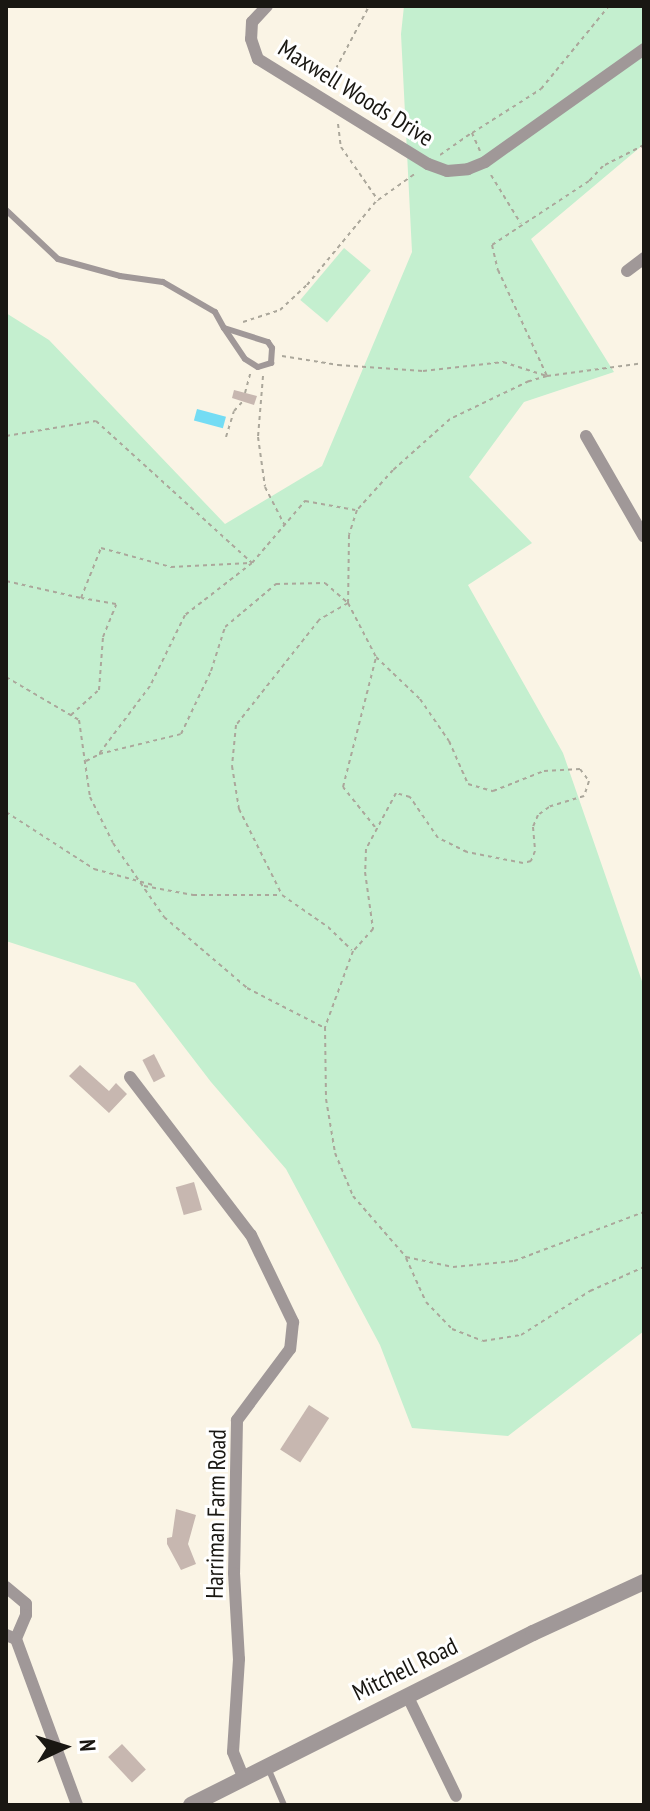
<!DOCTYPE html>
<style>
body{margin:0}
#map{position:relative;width:650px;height:1811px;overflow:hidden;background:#faf4e5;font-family:"PT Sans Narrow",sans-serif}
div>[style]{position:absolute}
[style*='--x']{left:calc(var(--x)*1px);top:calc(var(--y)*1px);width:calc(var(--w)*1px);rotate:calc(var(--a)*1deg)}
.green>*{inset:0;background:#c4efcf;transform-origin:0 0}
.water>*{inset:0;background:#74dcf4;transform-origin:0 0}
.building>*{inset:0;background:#c7b7b0;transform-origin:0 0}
.path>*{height:2px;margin-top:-1px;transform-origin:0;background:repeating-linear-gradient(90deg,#aba79b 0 4px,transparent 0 8px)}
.service>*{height:6px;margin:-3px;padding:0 3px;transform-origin:3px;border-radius:3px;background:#a09898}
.minor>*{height:12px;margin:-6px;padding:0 6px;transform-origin:6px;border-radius:6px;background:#a09898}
.tertiary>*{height:16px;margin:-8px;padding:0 8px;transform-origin:8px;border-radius:8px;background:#a09898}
span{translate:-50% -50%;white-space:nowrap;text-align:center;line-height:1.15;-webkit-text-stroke:6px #fff;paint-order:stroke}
.street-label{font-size:24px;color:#191712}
.frame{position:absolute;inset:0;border:8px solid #191712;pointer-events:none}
.north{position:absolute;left:24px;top:1707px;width:80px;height:80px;-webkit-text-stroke:6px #fff;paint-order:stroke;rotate:86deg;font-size:22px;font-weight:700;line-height:32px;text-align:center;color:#191712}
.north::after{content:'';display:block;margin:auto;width:28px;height:36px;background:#191712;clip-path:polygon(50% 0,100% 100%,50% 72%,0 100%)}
</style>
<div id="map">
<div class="green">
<div style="clip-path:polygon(404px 6px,644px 6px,644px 144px,531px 239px,614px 372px,524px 402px,469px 477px,532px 543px,468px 585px,563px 753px,644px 987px,644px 1331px,508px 1436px,412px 1428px,380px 1345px,286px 1169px,211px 1082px,135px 983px,6px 941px,6px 313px,49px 340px,225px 524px,322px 466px,412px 252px,401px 34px)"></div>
<div style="left:344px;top:248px;width:35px;height:68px;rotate:40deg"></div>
</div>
<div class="water">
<div style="left:197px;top:409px;width:30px;height:12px;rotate:15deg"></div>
</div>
<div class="building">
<div style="clip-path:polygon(234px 390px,257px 396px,254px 405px,232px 398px)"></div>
<div style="left:154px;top:1054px;width:25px;height:13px;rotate:63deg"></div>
<div style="clip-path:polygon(80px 1065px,109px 1091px,116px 1083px,127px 1094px,109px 1113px,69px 1076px)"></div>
<div style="left:194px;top:1182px;width:29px;height:19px;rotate:74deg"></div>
<div style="left:309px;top:1405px;width:24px;height:53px;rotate:33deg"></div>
<div style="clip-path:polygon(176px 1509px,196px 1515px,188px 1544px,196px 1564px,181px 1570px,167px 1544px,167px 1538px,172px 1537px)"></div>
<div style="left:122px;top:1744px;width:35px;height:19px;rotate:47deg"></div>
</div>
<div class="path">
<div style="--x:334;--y:90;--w:14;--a:-98"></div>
<div style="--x:332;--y:76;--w:79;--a:-62.1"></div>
<div style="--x:338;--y:124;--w:23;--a:83"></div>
<div style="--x:341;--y:147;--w:65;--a:55.1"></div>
<div style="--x:378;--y:200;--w:47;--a:-35.4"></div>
<div style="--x:644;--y:145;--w:46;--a:152.9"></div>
<div style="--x:603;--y:166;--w:21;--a:133"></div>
<div style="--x:589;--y:181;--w:116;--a:146.6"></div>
<div style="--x:492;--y:245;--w:26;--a:77"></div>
<div style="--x:498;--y:270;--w:117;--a:65.2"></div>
<div style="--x:547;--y:376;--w:19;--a:164"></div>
<div style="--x:529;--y:381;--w:88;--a:154.3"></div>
<div style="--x:450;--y:419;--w:76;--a:138.2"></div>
<div style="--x:393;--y:470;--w:54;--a:132"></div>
<div style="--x:357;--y:510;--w:26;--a:108"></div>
<div style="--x:349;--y:535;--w:68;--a:90.8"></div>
<div style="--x:348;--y:603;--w:61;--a:62.6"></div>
<div style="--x:376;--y:657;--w:61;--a:43.7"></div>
<div style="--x:420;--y:699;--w:51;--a:55.4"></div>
<div style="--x:449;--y:741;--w:47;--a:66.2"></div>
<div style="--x:468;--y:784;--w:26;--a:16"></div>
<div style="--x:493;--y:791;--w:55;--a:-21.4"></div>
<div style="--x:544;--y:771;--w:36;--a:-3"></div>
<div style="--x:580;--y:769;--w:15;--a:53"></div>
<div style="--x:589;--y:781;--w:16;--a:108"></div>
<div style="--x:584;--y:796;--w:37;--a:163"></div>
<div style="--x:549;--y:807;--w:14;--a:144"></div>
<div style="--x:538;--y:815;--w:13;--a:113"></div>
<div style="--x:533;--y:827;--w:24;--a:85"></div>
<div style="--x:535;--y:851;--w:11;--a:112"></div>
<div style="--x:531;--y:861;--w:8;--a:166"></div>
<div style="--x:523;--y:863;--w:57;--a:-168.9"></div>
<div style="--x:467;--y:852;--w:32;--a:-154"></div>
<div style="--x:438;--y:838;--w:50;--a:-124.3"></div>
<div style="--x:410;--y:797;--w:15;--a:-164"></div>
<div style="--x:396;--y:793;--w:64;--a:118.2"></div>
<div style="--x:366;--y:849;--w:23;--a:92"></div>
<div style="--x:365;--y:872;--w:58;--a:82"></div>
<div style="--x:373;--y:929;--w:30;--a:132"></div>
<div style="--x:353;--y:951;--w:81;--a:110.2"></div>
<div style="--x:325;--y:1027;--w:72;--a:89.2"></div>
<div style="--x:326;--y:1099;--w:55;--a:80.5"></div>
<div style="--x:335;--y:1153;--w:47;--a:67.3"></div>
<div style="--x:353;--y:1196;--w:81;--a:49"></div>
<div style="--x:406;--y:1257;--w:48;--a:12"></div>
<div style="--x:453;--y:1267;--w:61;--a:-5.6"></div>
<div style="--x:514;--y:1261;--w:139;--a:-20.7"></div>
<div style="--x:480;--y:151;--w:20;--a:-114"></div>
<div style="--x:472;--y:133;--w:82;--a:-32.5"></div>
<div style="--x:541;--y:89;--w:107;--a:-50.7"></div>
<div style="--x:440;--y:155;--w:39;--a:-35"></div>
<div style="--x:491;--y:175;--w:57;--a:58.5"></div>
<div style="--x:243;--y:322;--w:39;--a:-18"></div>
<div style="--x:280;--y:310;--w:37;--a:-43"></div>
<div style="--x:307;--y:285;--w:110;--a:-50.5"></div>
<div style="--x:282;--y:356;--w:57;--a:9.1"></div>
<div style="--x:338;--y:365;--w:85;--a:4"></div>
<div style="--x:423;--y:371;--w:81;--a:-6.4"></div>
<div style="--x:503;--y:362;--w:46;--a:17.7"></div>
<div style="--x:547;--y:376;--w:98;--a:-7.6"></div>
<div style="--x:263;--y:376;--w:61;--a:94.7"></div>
<div style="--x:258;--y:437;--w:50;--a:82"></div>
<div style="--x:265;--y:487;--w:42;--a:62.8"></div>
<div style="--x:245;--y:393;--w:20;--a:-75"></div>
<div style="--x:6;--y:436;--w:91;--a:-9.5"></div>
<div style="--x:96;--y:421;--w:211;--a:42.3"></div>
<div style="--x:252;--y:563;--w:82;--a:-49.5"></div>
<div style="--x:305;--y:501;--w:51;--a:10.2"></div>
<div style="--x:226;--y:437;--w:27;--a:-73"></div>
<div style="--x:234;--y:411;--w:13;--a:-48"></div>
<div style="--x:252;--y:563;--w:85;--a:142.2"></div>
<div style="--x:185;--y:615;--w:79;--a:116.2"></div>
<div style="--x:150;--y:686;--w:85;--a:126.9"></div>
<div style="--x:99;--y:754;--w:84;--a:-13.7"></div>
<div style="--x:181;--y:734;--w:70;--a:-64.5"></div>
<div style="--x:211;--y:671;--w:46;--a:-72.3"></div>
<div style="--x:225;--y:627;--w:67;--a:-40.1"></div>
<div style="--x:276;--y:584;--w:49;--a:-1.2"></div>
<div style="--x:325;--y:583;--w:30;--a:41"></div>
<div style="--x:348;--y:603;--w:34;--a:150"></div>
<div style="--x:319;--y:620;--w:134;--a:128.3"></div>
<div style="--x:236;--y:725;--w:41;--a:95.6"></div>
<div style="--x:232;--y:766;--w:44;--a:80.8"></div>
<div style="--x:239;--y:809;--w:96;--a:63.4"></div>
<div style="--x:282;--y:895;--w:56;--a:34.8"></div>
<div style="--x:328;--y:927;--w:33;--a:44"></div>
<div style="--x:6;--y:581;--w:77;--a:12.8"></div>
<div style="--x:81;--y:598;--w:54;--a:-68.2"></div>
<div style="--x:101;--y:548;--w:73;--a:15.2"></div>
<div style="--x:171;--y:567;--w:79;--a:-2.9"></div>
<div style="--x:6;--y:677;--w:85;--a:30.5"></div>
<div style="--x:79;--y:720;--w:78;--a:81.9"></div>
<div style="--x:90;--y:797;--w:51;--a:63.4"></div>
<div style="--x:113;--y:843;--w:90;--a:55.4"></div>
<div style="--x:164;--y:917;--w:109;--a:40.5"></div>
<div style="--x:247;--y:988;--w:85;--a:27.2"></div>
<div style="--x:71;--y:715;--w:38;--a:-42"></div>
<div style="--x:99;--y:690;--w:53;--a:-85.7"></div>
<div style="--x:103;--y:637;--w:35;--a:-68"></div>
<div style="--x:116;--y:604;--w:35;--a:-170"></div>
<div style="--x:86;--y:761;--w:13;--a:-27"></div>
<div style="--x:6;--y:812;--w:105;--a:32.9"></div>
<div style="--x:94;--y:869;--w:61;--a:15.2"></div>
<div style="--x:375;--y:827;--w:51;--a:-128.7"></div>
<div style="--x:343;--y:787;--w:133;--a:-75.7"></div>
<div style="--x:144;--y:886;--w:50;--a:10.4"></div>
<div style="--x:193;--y:895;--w:87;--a:0"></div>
<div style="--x:406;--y:1258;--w:48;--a:65.6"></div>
<div style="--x:426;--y:1302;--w:37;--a:46"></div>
<div style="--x:452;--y:1329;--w:33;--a:21"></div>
<div style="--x:483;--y:1341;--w:38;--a:-9"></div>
<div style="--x:521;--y:1335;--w:82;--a:-32.5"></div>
<div style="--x:590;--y:1291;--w:59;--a:-24"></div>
</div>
<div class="service">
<div style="--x:6;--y:210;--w:71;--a:43.3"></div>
<div style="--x:58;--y:259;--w:64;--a:15.3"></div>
<div style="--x:120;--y:276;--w:43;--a:7.9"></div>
<div style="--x:163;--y:282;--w:60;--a:30"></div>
<div style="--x:215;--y:312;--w:18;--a:61"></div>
<div style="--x:224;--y:328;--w:37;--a:56"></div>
<div style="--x:245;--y:359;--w:15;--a:32"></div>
<div style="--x:258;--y:367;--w:14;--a:-17"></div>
<div style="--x:271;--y:363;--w:15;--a:-86"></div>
<div style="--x:272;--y:348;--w:7;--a:-124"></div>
<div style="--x:268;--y:342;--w:46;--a:-162.3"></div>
<div style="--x:268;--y:1768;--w:40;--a:66.6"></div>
</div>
<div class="minor">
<div style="--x:267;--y:6;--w:22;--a:133"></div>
<div style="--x:252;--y:22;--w:17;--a:93"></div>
<div style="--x:251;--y:39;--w:21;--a:71"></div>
<div style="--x:258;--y:59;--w:200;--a:31.7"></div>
<div style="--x:428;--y:164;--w:20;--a:20"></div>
<div style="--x:447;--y:171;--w:21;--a:-5"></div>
<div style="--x:468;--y:169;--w:18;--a:-22"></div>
<div style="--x:485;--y:162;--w:195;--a:-35.4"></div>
<div style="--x:627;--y:271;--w:21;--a:-37"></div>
<div style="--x:586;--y:436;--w:116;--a:60.1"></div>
<div style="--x:130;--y:1077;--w:199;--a:52.6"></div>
<div style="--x:251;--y:1235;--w:97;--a:64.2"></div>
<div style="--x:293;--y:1322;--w:27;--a:96"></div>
<div style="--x:290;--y:1349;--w:89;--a:126.7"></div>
<div style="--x:237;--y:1420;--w:153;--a:91.1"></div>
<div style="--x:234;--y:1573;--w:86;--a:86.7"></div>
<div style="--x:239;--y:1659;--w:93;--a:93.7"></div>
<div style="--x:233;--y:1752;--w:27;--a:68"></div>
<div style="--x:6;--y:1587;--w:26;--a:40"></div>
<div style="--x:26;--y:1604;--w:11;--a:90"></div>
<div style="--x:26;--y:1615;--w:26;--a:113"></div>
<div style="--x:16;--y:1639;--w:11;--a:-158"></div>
<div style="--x:16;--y:1639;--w:177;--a:69.8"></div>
<div style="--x:407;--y:1695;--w:112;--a:64.1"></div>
</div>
<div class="tertiary">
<div style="--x:191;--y:1805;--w:383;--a:-26.7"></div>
<div style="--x:533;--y:1633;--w:122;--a:-24.7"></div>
</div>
<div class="street-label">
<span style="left:356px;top:93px;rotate:32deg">Maxwell Woods Drive</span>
<span style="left:216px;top:1514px;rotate:-89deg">Harriman Farm Road</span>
<span style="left:405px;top:1669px;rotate:-26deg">Mitchell Road</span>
</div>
<div class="frame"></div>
<div class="north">N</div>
</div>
